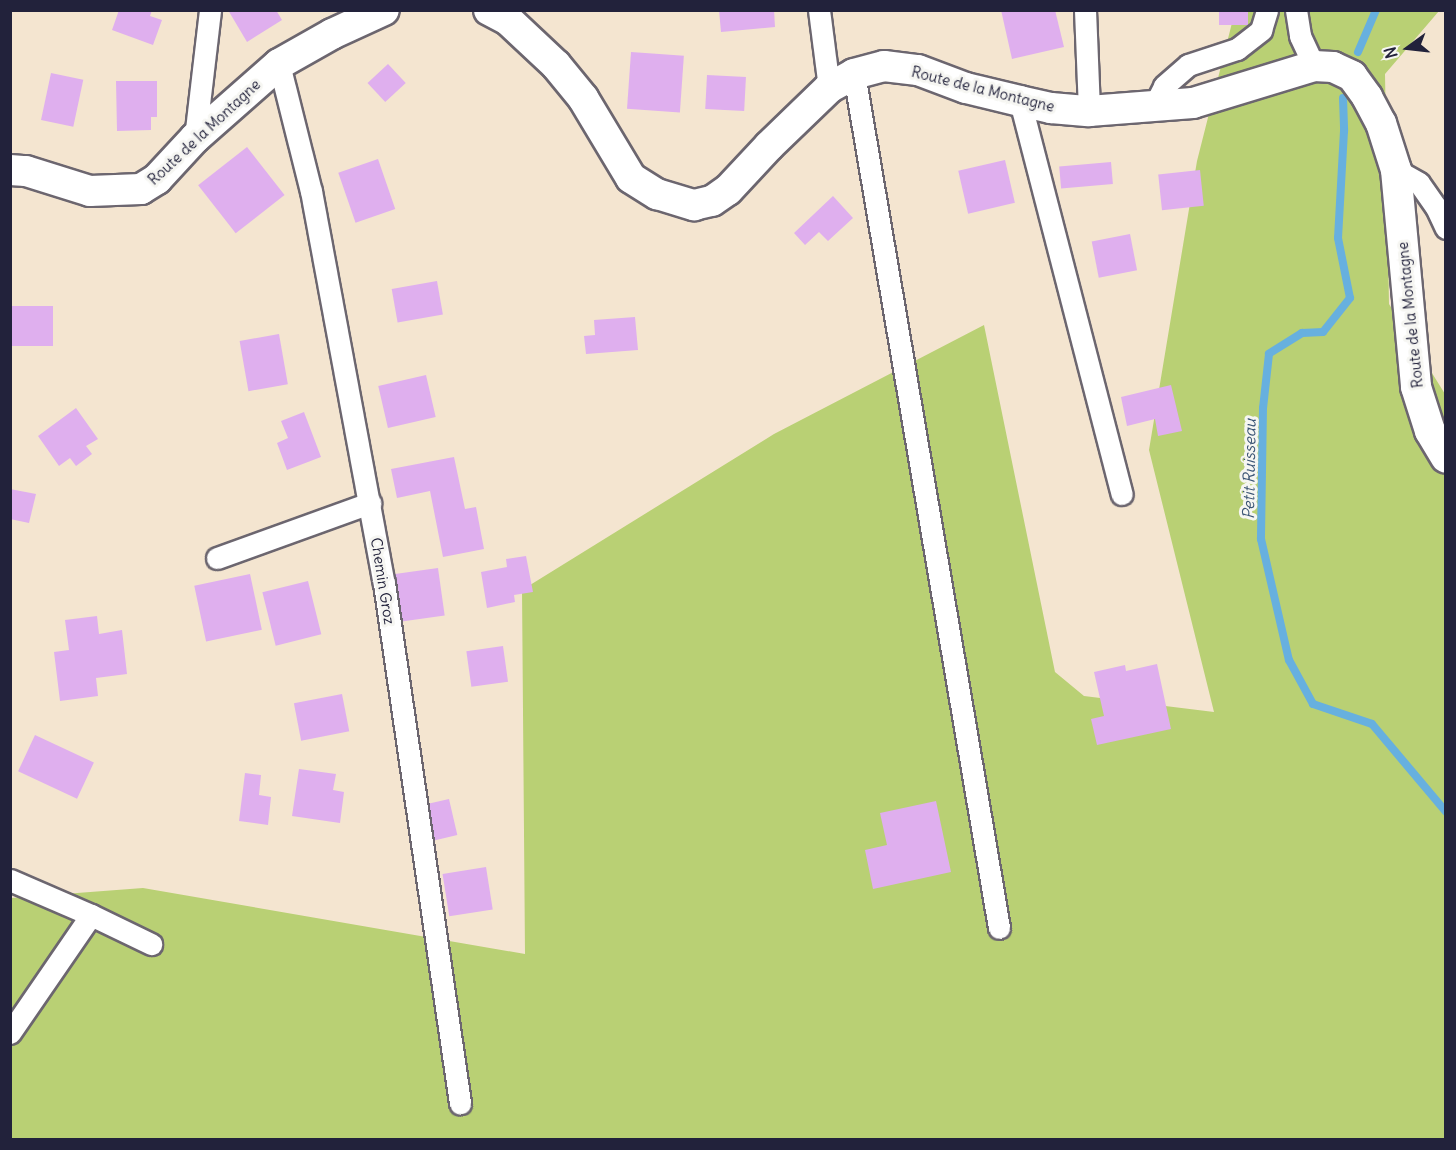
<!DOCTYPE html>
<style>
body{margin:0}
#map{position:relative;width:1456px;height:1150px;overflow:hidden;background:#f4e5d0;font-family:Delius,sans-serif}
div>[style]{position:absolute}
[style*='--x']{left:calc(var(--x)*1px);top:calc(var(--y)*1px);width:calc(var(--w)*1px);rotate:calc(var(--a)*1deg)}
.green>*{inset:0;background:#b9d074}
.stream>*{height:8px;margin:-4px;padding:0 4px;transform-origin:4px;border-radius:4px;background:#67b0df}
.building>*{inset:0;background:#dfafee;transform-origin:0 0}
.roads{filter:drop-shadow(2px 0 #6c666f) drop-shadow(-2px 0 #6c666f) drop-shadow(0 2px #6c666f) drop-shadow(0 -2px #6c666f)}
.street>*{height:21px;margin:-10.5px;padding:0 10.5px;transform-origin:10.5px;border-radius:10.5px;background:#fff}
.secondary>*{height:30px;margin:-15px;padding:0 15px;transform-origin:15px;border-radius:15px;background:#fff}
span{translate:-50% -50%;white-space:nowrap;text-align:center;line-height:1.15;-webkit-text-stroke:6px #f6f6f2;paint-order:stroke}
.street-label{font-size:15px;color:#22223b}
.water-label{font-size:16px;color:#3a5474;font-style:italic}
.frame{position:absolute;inset:0;border:12px solid #22223b;pointer-events:none}
.north{position:absolute;left:1378px;top:18px;width:60px;height:60px;-webkit-text-stroke:4px #f6f6f2;paint-order:stroke;rotate:255deg;font-size:16px;font-weight:700;line-height:24px;text-align:center;color:#22223b}
.north::after{content:'';display:block;margin:auto;width:21px;height:27px;background:#22223b;clip-path:polygon(50% 0,100% 100%,50% 72%,0 100%)}
</style>
<div id="map">
<div class="green">
<div style="clip-path:polygon(1235px 11px,1439px 11px,1385px 74px,1389px 304px,1445px 394px,1445px 1139px,11px 1140px,11px 898px,143px 888px,525px 954px,522px 590px,774px 434px,984px 325px,1055px 672px,1084px 696px,1214px 712px,1149px 450px,1197px 161px)"></div>
</div>
<div class="stream">
<div style="--x:1358;--y:52;--w:46;--a:-66.8"></div>
<div style="--x:1343;--y:98;--w:33;--a:88"></div>
<div style="--x:1344;--y:131;--w:107;--a:93.2"></div>
<div style="--x:1338;--y:238;--w:61;--a:78.7"></div>
<div style="--x:1350;--y:298;--w:43;--a:128.5"></div>
<div style="--x:1323;--y:332;--w:21;--a:177"></div>
<div style="--x:1302;--y:333;--w:39;--a:148"></div>
<div style="--x:1269;--y:354;--w:54;--a:96.3"></div>
<div style="--x:1263;--y:408;--w:131;--a:90.9"></div>
<div style="--x:1261;--y:539;--w:124;--a:77"></div>
<div style="--x:1289;--y:660;--w:50;--a:61.4"></div>
<div style="--x:1313;--y:704;--w:62;--a:18.7"></div>
<div style="--x:1372;--y:724;--w:115;--a:49.9"></div>
</div>
<div class="building">
<div style="clip-path:polygon(119px 10px,152px 10px,150px 16px,162px 20px,153px 45px,112px 30px)"></div>
<div style="clip-path:polygon(228px 10px,276px 10px,282px 20px,247px 42px)"></div>
<div style="clip-path:polygon(719px 10px,774px 10px,775px 27px,721px 32px)"></div>
<div style="clip-path:polygon(1001px 10px,1055px 10px,1064px 47px,1012px 59px)"></div>
<div style="left:1219px;top:10px;width:29px;height:15px"></div>
<div style="left:631px;top:52px;width:53px;height:57px;rotate:4deg"></div>
<div style="left:388px;top:64px;width:26px;height:28px;rotate:47deg"></div>
<div style="left:51px;top:73px;width:33px;height:48px;rotate:12deg"></div>
<div style="left:707px;top:75px;width:39px;height:34px;rotate:3deg"></div>
<div style="clip-path:polygon(116px 81px,157px 81px,157px 117px,151px 117px,151px 130px,117px 131px)"></div>
<div style="left:247px;top:147px;width:61px;height:62px;rotate:52deg"></div>
<div style="left:378px;top:159px;width:53px;height:42px;rotate:71deg"></div>
<div style="left:1005px;top:160px;width:44px;height:48px;rotate:77deg"></div>
<div style="left:1111px;top:162px;width:22px;height:52px;rotate:85deg"></div>
<div style="left:1200px;top:170px;width:36px;height:42px;rotate:84deg"></div>
<div style="clip-path:polygon(833px 196px,853px 218px,828px 241px,819px 232px,805px 245px,794px 233px)"></div>
<div style="left:1130px;top:234px;width:37px;height:39px;rotate:79deg"></div>
<div style="left:437px;top:281px;width:34px;height:46px;rotate:80deg"></div>
<div style="left:10px;top:306px;width:43px;height:40px"></div>
<div style="clip-path:polygon(635px 317px,638px 350px,586px 354px,584px 336px,595px 335px,594px 320px)"></div>
<div style="left:279px;top:334px;width:51px;height:40px;rotate:80deg"></div>
<div style="left:426px;top:375px;width:43px;height:49px;rotate:77deg"></div>
<div style="clip-path:polygon(1171px 385px,1182px 431px,1158px 436px,1155px 419px,1127px 426px,1121px 397px)"></div>
<div style="clip-path:polygon(76px 408px,98px 439px,86px 446px,92px 454px,76px 466px,70px 458px,59px 466px,38px 436px)"></div>
<div style="clip-path:polygon(304px 412px,321px 457px,287px 470px,277px 443px,288px 438px,281px 421px)"></div>
<div style="clip-path:polygon(454px 457px,465px 509px,476px 507px,484px 549px,443px 557px,430px 491px,397px 498px,391px 469px)"></div>
<div style="clip-path:polygon(10px 489px,36px 494px,29px 523px,10px 519px)"></div>
<div style="clip-path:polygon(526px 556px,533px 592px,514px 595px,515px 602px,487px 608px,481px 572px,507px 567px,506px 559px)"></div>
<div style="left:438px;top:568px;width:48px;height:47px;rotate:82deg"></div>
<div style="left:250px;top:574px;width:57px;height:57px;rotate:78deg"></div>
<div style="left:308px;top:581px;width:55px;height:47px;rotate:76deg"></div>
<div style="clip-path:polygon(97px 616px,99px 634px,122px 630px,127px 674px,96px 678px,98px 696px,60px 701px,54px 652px,69px 650px,65px 620px)"></div>
<div style="left:503px;top:646px;width:36px;height:37px;rotate:82deg"></div>
<div style="clip-path:polygon(1157px 664px,1171px 729px,1097px 745px,1091px 719px,1104px 716px,1094px 672px,1125px 665px,1126px 671px)"></div>
<div style="left:342px;top:694px;width:38px;height:49px;rotate:79deg"></div>
<div style="left:35px;top:735px;width:65px;height:40px;rotate:25deg"></div>
<div style="clip-path:polygon(299px 769px,336px 774px,333px 790px,344px 792px,340px 823px,292px 816px)"></div>
<div style="clip-path:polygon(245px 773px,261px 775px,259px 795px,271px 797px,268px 825px,239px 821px)"></div>
<div style="left:449px;top:799px;width:37px;height:27px;rotate:77deg"></div>
<div style="clip-path:polygon(936px 801px,951px 872px,873px 889px,865px 850px,887px 845px,880px 813px)"></div>
<div style="left:486px;top:867px;width:43px;height:44px;rotate:81deg"></div>
</div>
<div class="roads">
<div class="street">
<div style="--x:819;--y:10;--w:79;--a:82.7"></div>
<div style="--x:1085;--y:10;--w:101;--a:87.7"></div>
<div style="--x:1296;--y:10;--w:26;--a:81"></div>
<div style="--x:1300;--y:36;--w:33;--a:65"></div>
<div style="--x:279;--y:64;--w:131;--a:75.9"></div>
<div style="--x:311;--y:191;--w:399;--a:79.5"></div>
<div style="--x:384;--y:583;--w:526;--a:81.68"></div>
<div style="--x:854;--y:74;--w:866;--a:80.36"></div>
<div style="--x:1020;--y:101;--w:406;--a:75.5"></div>
<div style="--x:1154;--y:106;--w:22;--a:-63"></div>
<div style="--x:1164;--y:86;--w:32;--a:-41"></div>
<div style="--x:1188;--y:65;--w:52;--a:-18.1"></div>
<div style="--x:1237;--y:49;--w:31;--a:-38"></div>
<div style="--x:1261;--y:30;--w:21;--a:-73"></div>
<div style="--x:195;--y:138;--w:129;--a:-83.3"></div>
<div style="--x:1396;--y:170;--w:26;--a:29"></div>
<div style="--x:1419;--y:183;--w:29;--a:55"></div>
<div style="--x:1436;--y:207;--w:23;--a:65"></div>
<div style="--x:217;--y:558;--w:163;--a:-19.8"></div>
<div style="--x:10;--y:880;--w:88;--a:23.4"></div>
<div style="--x:91;--y:915;--w:143;--a:124.5"></div>
<div style="--x:91;--y:915;--w:67;--a:25.8"></div>
</div>
<div class="secondary">
<div style="--x:489;--y:10;--w:21;--a:28"></div>
<div style="--x:508;--y:20;--w:66;--a:43.2"></div>
<div style="--x:556;--y:65;--w:43;--a:50.7"></div>
<div style="--x:583;--y:98;--w:93;--a:59"></div>
<div style="--x:631;--y:178;--w:31;--a:32"></div>
<div style="--x:657;--y:194;--w:39;--a:17"></div>
<div style="--x:694;--y:205;--w:18;--a:-13"></div>
<div style="--x:712;--y:201;--w:19;--a:-35"></div>
<div style="--x:728;--y:190;--w:60;--a:-47"></div>
<div style="--x:769;--y:146;--w:83;--a:-44"></div>
<div style="--x:829;--y:88;--w:29;--a:-29"></div>
<div style="--x:854;--y:74;--w:31;--a:-15"></div>
<div style="--x:884;--y:66;--w:34;--a:7"></div>
<div style="--x:918;--y:70;--w:51;--a:20.6"></div>
<div style="--x:966;--y:88;--w:56;--a:13.5"></div>
<div style="--x:1020;--y:101;--w:32;--a:13"></div>
<div style="--x:1051;--y:108;--w:38;--a:5"></div>
<div style="--x:1089;--y:111;--w:104;--a:-4.4"></div>
<div style="--x:1193;--y:103;--w:127;--a:-17"></div>
<div style="--x:1314;--y:66;--w:19;--a:3"></div>
<div style="--x:1333;--y:67;--w:21;--a:25"></div>
<div style="--x:1352;--y:76;--w:26;--a:54"></div>
<div style="--x:1367;--y:97;--w:30;--a:62"></div>
<div style="--x:1381;--y:123;--w:49;--a:72.3"></div>
<div style="--x:1396;--y:170;--w:218;--a:84.7"></div>
<div style="--x:1416;--y:387;--w:46;--a:72.3"></div>
<div style="--x:1430;--y:431;--w:31;--a:59"></div>
<div style="--x:10;--y:170;--w:16;--a:4"></div>
<div style="--x:26;--y:171;--w:67;--a:17.4"></div>
<div style="--x:90;--y:191;--w:51;--a:-2.2"></div>
<div style="--x:141;--y:189;--w:19;--a:-32"></div>
<div style="--x:157;--y:179;--w:56;--a:-47.2"></div>
<div style="--x:195;--y:138;--w:112;--a:-41.4"></div>
<div style="--x:279;--y:64;--w:61;--a:-29.5"></div>
<div style="--x:332;--y:34;--w:57;--a:-24.8"></div>
</div>
</div>
<div class="street-label">
<span style="left:983px;top:89px;rotate:14deg">Route de la Montagne</span>
<span style="left:204px;top:132px;rotate:-43deg">Route de la Montagne</span>
<span style="left:1410px;top:315px;rotate:-96deg">Route de la Montagne</span>
<span style="left:383px;top:581px;rotate:81deg">Chemin Groz</span>
</div>
<div class="water-label">
<span style="left:1249px;top:469px;rotate:-89deg">Petit Ruisseau</span>
</div>
<div class="frame"></div>
<div class="north">N</div>
</div>
